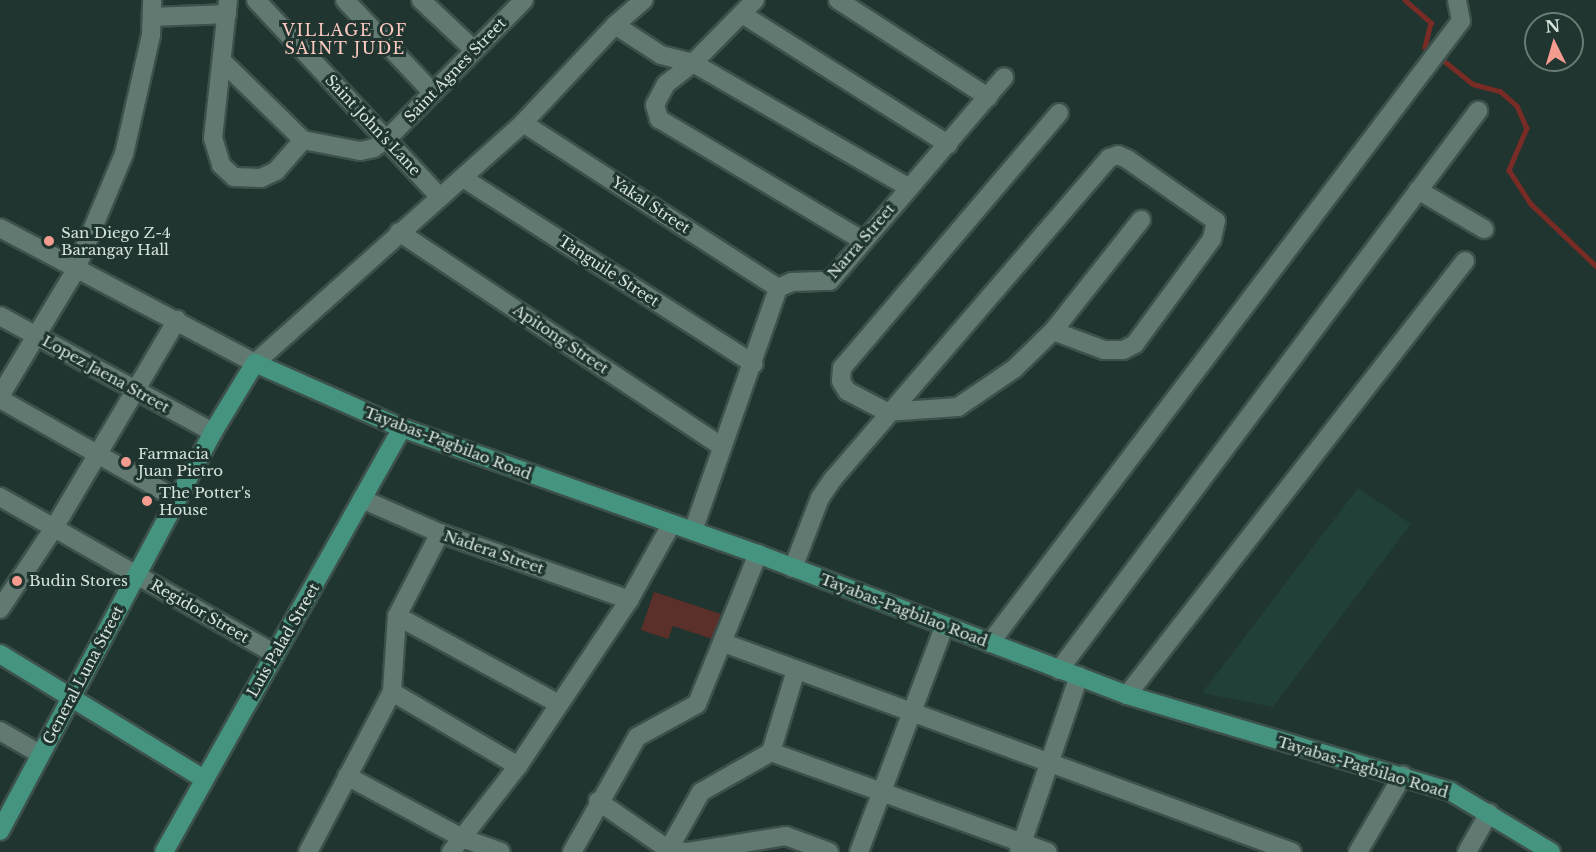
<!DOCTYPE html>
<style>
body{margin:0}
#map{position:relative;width:1596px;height:852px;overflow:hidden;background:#20352f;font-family:"Libre Baskerville",serif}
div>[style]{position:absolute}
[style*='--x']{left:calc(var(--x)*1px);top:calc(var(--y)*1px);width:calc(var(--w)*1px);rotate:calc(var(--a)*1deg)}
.built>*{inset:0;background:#214037}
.green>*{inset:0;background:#5b2f2a}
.stream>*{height:4.5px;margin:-2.25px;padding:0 2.25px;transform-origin:2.25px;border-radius:2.25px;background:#792b25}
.roads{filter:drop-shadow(2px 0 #3d504b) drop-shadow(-2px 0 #3d504b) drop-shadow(0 2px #3d504b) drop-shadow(0 -2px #3d504b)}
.minor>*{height:18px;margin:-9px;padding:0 9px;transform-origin:9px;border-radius:9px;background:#617971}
.major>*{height:18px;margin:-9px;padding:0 9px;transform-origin:9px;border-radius:9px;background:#449480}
.dots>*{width:16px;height:16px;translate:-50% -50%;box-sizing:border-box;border:3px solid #20352f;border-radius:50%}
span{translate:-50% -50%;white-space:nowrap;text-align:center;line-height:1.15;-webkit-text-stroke:6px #20352f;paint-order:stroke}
.street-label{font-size:15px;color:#d6e3de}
.poi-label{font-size:15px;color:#d6e3de}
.left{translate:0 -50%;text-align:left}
.neighbourhood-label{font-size:16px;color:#fecbc3;letter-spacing:1.5px}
.north{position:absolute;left:1524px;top:12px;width:60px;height:60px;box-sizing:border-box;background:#20352f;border:2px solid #697b75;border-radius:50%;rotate:355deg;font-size:16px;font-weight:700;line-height:24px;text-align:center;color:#d6e3de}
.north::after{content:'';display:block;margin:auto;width:21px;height:27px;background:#f59c91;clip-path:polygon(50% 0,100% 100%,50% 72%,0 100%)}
</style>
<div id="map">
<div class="built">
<div style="clip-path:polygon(1358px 488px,1411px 524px,1273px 707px,1202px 693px)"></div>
</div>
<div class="green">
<div style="clip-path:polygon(654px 592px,721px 614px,712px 639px,673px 626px,668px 639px,641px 630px)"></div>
</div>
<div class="stream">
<div style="--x:1405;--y:0;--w:35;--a:41"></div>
<div style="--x:1431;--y:23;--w:25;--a:104"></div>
<div style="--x:1425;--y:47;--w:7;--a:34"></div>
<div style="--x:1438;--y:56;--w:45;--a:38.7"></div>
<div style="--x:1473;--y:84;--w:28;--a:15"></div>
<div style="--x:1500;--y:91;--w:23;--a:41"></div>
<div style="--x:1517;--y:106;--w:24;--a:66"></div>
<div style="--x:1527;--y:128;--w:46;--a:113.2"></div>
<div style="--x:1509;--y:170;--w:40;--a:57.1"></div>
<div style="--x:1531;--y:204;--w:90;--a:43.6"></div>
</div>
<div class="roads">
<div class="minor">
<div style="--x:228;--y:0;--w:139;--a:96.2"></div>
<div style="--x:213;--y:138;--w:28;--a:73"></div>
<div style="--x:221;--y:165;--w:18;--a:43"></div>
<div style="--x:234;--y:177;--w:27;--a:2"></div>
<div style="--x:261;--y:178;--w:17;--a:-25"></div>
<div style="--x:276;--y:171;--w:41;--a:-48.9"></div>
<div style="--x:256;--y:0;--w:270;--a:47"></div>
<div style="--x:345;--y:0;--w:128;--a:46.6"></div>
<div style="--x:421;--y:0;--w:73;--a:43.3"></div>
<div style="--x:755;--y:0;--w:88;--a:134.5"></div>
<div style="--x:693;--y:63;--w:34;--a:142"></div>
<div style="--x:666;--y:84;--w:24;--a:118"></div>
<div style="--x:655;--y:105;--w:15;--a:74"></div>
<div style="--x:659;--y:119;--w:236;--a:30.8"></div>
<div style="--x:838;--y:0;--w:179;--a:32.9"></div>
<div style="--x:742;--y:14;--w:244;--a:32.3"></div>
<div style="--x:153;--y:17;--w:74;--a:-2.3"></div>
<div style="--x:615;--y:25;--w:55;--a:33.1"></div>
<div style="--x:661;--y:55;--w:33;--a:14"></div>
<div style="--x:693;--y:63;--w:248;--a:30"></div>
<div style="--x:222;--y:61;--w:113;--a:44.3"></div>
<div style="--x:303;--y:140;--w:58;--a:10.9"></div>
<div style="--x:360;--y:151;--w:14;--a:-12"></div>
<div style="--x:374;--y:148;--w:16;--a:-35"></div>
<div style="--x:387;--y:139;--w:195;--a:-45.4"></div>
<div style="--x:1059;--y:113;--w:335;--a:130.4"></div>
<div style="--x:842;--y:368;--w:13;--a:94"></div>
<div style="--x:841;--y:381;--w:12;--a:59"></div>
<div style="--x:847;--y:391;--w:45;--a:27.7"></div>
<div style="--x:887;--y:412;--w:71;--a:-4"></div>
<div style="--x:958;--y:407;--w:68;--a:-34.2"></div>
<div style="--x:1014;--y:369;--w:54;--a:-44.3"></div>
<div style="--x:1053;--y:331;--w:142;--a:-51.6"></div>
<div style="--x:523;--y:123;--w:304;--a:32.9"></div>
<div style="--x:463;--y:178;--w:345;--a:32.6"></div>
<div style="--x:1418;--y:190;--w:77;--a:30.6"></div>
<div style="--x:0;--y:228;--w:289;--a:27.9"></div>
<div style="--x:255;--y:363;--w:360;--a:-41.8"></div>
<div style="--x:523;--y:123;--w:134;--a:-46.8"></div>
<div style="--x:615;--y:25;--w:38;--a:-41"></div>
<div style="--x:399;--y:232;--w:388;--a:33.6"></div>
<div style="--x:0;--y:316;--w:243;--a:28.6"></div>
<div style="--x:0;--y:396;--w:146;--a:-59"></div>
<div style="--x:75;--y:271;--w:127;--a:-67.3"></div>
<div style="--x:124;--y:154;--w:122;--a:-77.2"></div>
<div style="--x:151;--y:35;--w:35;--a:-88"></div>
<div style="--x:0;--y:399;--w:203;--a:29.5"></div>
<div style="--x:0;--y:497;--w:317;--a:29.7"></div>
<div style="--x:362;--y:499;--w:85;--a:23.6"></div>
<div style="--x:440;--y:533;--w:201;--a:19.5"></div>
<div style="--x:693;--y:531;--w:257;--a:-70.7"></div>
<div style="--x:778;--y:288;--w:15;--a:-23"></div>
<div style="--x:792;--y:282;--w:38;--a:-2"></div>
<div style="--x:830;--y:281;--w:268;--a:-49.5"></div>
<div style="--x:440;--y:533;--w:93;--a:117.4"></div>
<div style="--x:397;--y:616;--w:76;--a:93.8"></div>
<div style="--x:392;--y:692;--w:146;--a:30.4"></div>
<div style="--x:793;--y:568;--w:75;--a:-68.9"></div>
<div style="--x:820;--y:498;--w:23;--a:-56"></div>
<div style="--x:833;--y:479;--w:423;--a:-49.3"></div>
<div style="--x:1109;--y:158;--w:9;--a:-18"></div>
<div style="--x:1118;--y:155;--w:10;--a:24"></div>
<div style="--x:1127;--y:159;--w:108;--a:34.9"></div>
<div style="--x:1216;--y:221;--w:18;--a:103"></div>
<div style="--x:1212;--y:239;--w:130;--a:126.3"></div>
<div style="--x:1135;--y:344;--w:13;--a:153"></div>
<div style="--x:1123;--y:350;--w:19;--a:180"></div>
<div style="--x:1104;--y:350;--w:54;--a:-159.6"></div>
<div style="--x:0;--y:609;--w:97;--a:-56.3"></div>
<div style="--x:54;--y:528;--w:242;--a:-59.4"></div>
<div style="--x:397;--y:616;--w:184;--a:28.5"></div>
<div style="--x:724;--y:643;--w:605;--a:20.2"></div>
<div style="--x:990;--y:643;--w:780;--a:-52.87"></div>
<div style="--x:1461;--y:21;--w:21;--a:-101"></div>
<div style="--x:1059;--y:670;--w:699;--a:-53.15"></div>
<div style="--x:1127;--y:695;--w:550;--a:-52.09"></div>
<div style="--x:0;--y:731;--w:46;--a:29.9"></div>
<div style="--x:771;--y:752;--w:294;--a:19.9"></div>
<div style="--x:347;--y:776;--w:131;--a:28.3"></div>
<div style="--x:462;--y:838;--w:41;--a:19.7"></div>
<div style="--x:598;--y:801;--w:86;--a:34.6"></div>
<div style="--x:669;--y:850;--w:19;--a:6"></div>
<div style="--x:688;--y:852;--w:99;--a:-9.3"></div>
<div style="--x:786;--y:836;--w:46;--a:20.4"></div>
<div style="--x:308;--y:852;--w:181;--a:-62.3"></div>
<div style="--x:451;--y:852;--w:109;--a:-52.1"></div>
<div style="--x:518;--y:766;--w:200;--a:-56.2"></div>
<div style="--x:629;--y:600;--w:86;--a:-60.8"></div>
<div style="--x:572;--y:852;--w:132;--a:-60.5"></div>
<div style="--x:637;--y:737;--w:68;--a:-28.8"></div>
<div style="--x:697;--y:704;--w:162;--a:-67.9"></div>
<div style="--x:667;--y:852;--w:69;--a:-60.5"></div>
<div style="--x:701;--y:792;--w:81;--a:-29.7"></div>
<div style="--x:771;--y:752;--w:86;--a:-73"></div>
<div style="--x:859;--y:852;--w:241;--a:-69.3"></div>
<div style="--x:1019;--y:852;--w:186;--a:-71.2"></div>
<div style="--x:1358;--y:852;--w:89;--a:-59.7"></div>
<div style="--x:1467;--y:852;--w:45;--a:-60.6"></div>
</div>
<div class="major">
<div style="--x:0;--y:654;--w:239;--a:31.5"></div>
<div style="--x:0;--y:831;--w:452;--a:-61.9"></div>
<div style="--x:213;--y:432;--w:81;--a:-58.7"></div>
<div style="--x:255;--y:363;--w:161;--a:23.9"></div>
<div style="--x:402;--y:428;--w:378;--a:19.5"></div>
<div style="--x:758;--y:554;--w:395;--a:20.9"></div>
<div style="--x:1127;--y:695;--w:337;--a:16.6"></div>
<div style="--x:1450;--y:791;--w:118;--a:31.1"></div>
<div style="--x:164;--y:852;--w:486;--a:-60.7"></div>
</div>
</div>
<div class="dots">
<div style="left:49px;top:241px;background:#f59c91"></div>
<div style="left:126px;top:462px;background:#f59c91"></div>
<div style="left:147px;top:501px;background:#f59c91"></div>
<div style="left:17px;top:581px;background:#f59c91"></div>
</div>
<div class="street-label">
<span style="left:455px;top:70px;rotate:-46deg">Saint Agnes Street</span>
<span style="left:373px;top:125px;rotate:47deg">Saint John's Lane</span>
<span style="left:651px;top:205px;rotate:33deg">Yakal Street</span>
<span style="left:861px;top:241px;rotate:-49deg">Narra Street</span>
<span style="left:609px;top:271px;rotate:33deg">Tanguile Street</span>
<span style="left:561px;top:339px;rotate:34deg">Apitong Street</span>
<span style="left:106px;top:374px;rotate:29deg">Lopez Jaena Street</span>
<span style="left:448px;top:443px;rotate:21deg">Tayabas-Pagbilao Road</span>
<span style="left:494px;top:552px;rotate:19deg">Nadera Street</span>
<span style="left:904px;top:610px;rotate:21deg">Tayabas-Pagbilao Road</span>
<span style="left:200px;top:611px;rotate:30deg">Regidor Street</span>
<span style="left:283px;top:640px;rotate:-60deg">Luis Palad Street</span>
<span style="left:83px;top:675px;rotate:-62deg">General Luna Street</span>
<span style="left:1363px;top:767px;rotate:17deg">Tayabas-Pagbilao Road</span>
</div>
<div class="poi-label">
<span class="left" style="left:61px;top:241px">San Diego Z-4<br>Barangay Hall</span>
<span class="left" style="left:138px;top:462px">Farmacia<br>Juan Pietro</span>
<span class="left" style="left:159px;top:501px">The Potter's<br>House</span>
<span class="left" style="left:29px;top:581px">Budin Stores</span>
</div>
<div class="neighbourhood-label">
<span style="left:345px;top:39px">VILLAGE OF<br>SAINT JUDE</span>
</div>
<div class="north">N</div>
</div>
